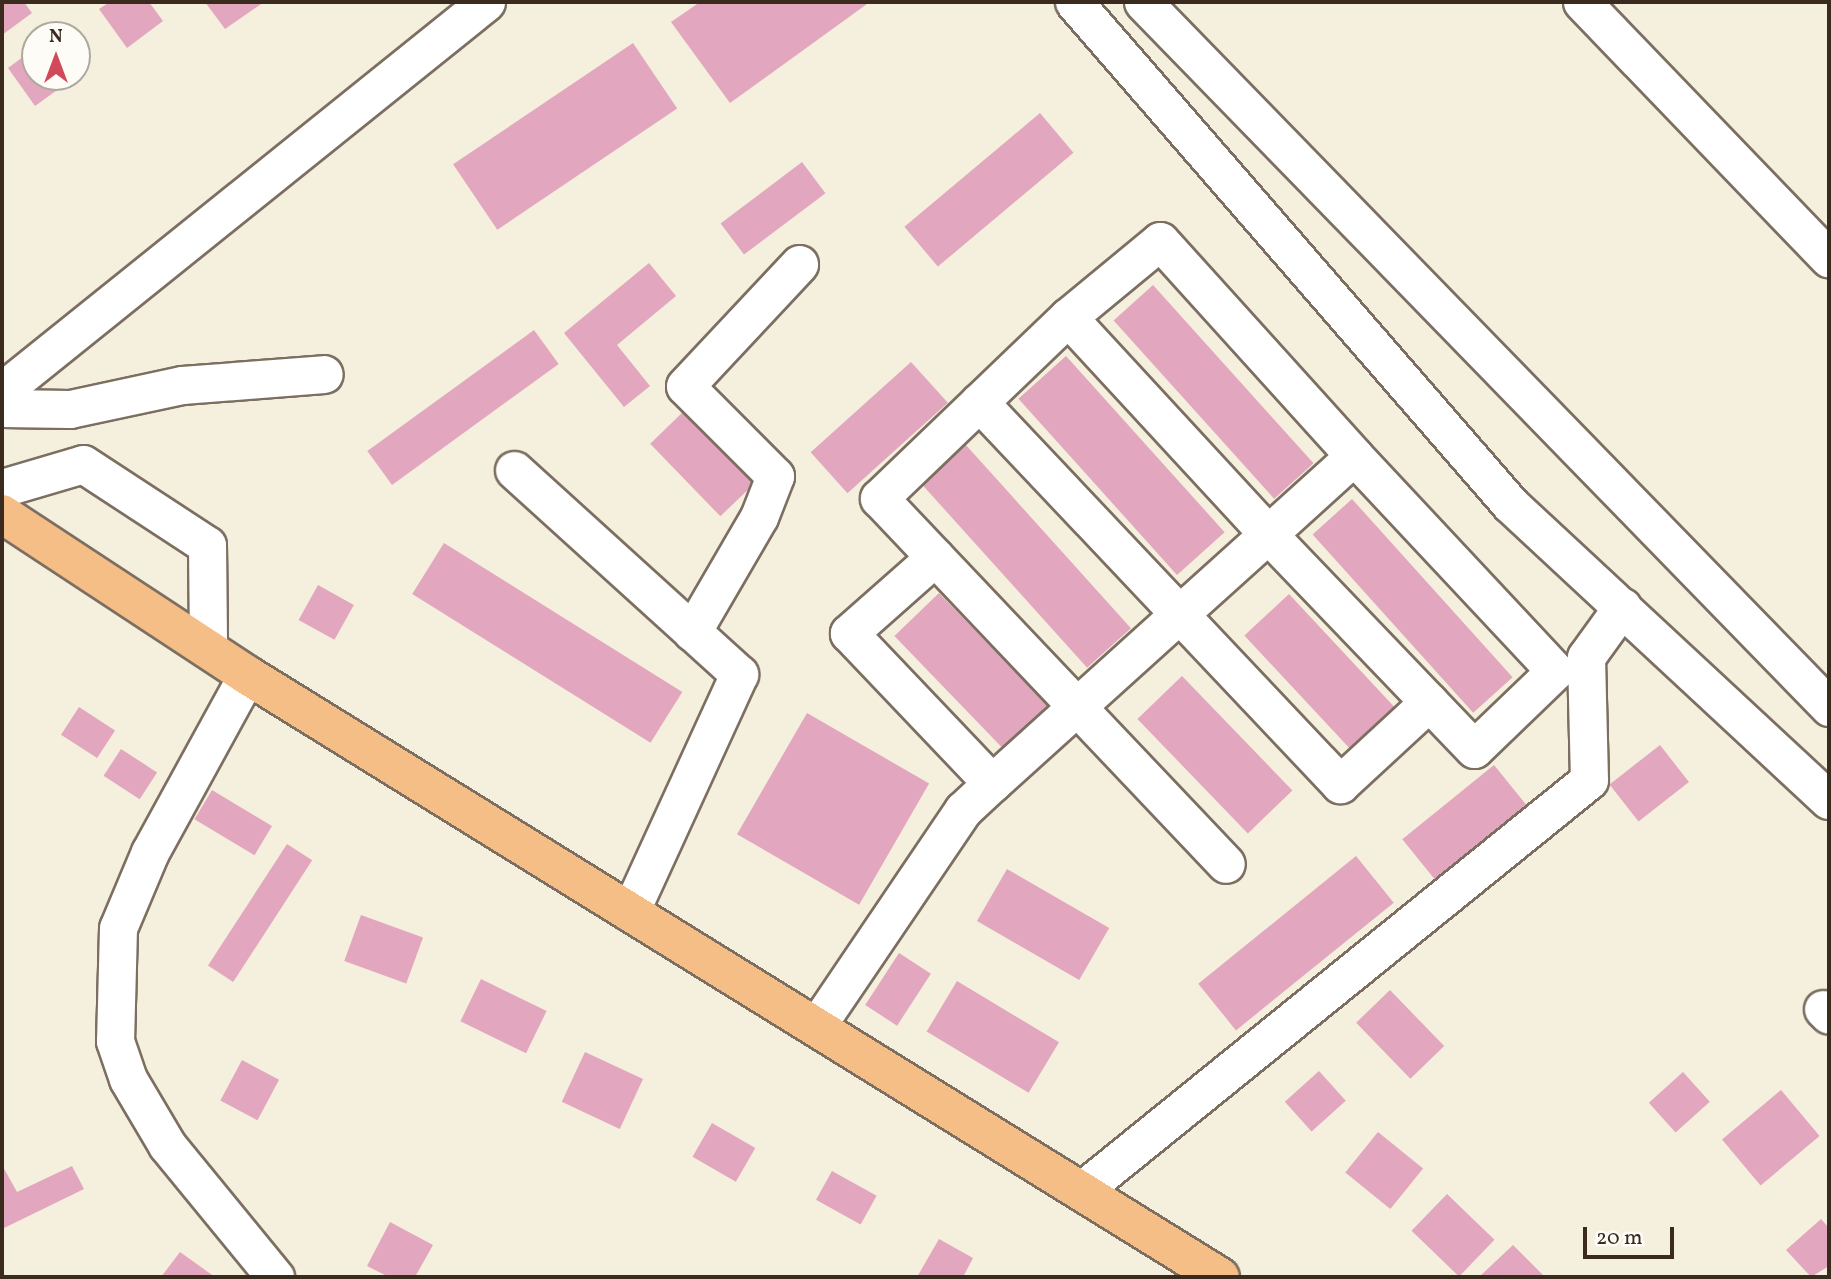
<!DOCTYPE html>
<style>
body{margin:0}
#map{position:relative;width:1831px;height:1279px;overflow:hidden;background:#f5efdd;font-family:Vollkorn,serif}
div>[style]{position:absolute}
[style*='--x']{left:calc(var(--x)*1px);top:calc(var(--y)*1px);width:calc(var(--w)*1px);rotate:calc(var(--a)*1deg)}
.building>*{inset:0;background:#e2a7be;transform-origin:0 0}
.roads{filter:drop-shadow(2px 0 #7c6f61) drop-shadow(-2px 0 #7c6f61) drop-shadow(0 2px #7c6f61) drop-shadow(0 -2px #7c6f61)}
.minor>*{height:37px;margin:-18.5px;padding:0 18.5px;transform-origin:18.5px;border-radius:18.5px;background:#fff}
.major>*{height:38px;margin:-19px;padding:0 19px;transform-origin:19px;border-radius:19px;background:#f5be86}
span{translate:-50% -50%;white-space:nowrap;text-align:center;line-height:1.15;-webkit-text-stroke:6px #fdfcf7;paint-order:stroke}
.frame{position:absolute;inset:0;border:4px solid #3b2a1e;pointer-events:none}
.north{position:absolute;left:21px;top:21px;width:70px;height:70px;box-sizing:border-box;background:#fdfcf7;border:2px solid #afa8a0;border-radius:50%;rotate:0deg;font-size:19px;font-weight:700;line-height:28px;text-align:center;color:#3b2a1e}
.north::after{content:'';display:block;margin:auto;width:24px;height:32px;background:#d1495b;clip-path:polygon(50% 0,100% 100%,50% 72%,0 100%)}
.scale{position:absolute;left:1583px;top:1227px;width:91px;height:32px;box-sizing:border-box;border:4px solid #3b2a1e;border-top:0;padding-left:9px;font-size:21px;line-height:24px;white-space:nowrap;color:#3b2a1e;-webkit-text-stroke:5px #fdfcf7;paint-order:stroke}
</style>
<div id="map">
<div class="building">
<div style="clip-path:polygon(2px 2px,24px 2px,32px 13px,2px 35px)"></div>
<div style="clip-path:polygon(110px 2px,149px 2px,163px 21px,127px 48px,99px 9px)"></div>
<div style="clip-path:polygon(205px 2px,264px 2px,225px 29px)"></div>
<div style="clip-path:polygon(700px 2px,866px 2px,867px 4px,730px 103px,671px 22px)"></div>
<div style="left:633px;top:43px;width:79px;height:217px;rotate:56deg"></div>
<div style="clip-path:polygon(35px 48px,35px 77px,71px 80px,35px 106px,8px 68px)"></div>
<div style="left:1040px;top:113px;width:52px;height:177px;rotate:50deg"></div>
<div style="left:802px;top:162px;width:39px;height:102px;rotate:53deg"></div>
<div style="clip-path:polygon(649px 263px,676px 296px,617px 345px,650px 386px,624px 407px,564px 333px)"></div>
<div style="left:1153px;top:285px;width:240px;height:53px;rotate:48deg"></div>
<div style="left:534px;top:330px;width:42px;height:206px;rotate:54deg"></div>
<div style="left:1066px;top:356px;width:237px;height:64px;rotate:48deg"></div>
<div style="left:911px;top:362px;width:55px;height:135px;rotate:48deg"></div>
<div style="left:684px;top:411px;width:101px;height:47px;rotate:46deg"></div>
<div style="left:965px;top:444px;width:248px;height:59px;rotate:48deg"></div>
<div style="left:1352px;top:499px;width:240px;height:53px;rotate:48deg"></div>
<div style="left:444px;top:543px;width:281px;height:60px;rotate:32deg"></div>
<div style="left:318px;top:585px;width:41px;height:40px;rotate:29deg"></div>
<div style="left:939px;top:593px;width:158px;height:62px;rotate:46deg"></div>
<div style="left:1289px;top:594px;width:160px;height:61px;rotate:47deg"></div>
<div style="left:1182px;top:676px;width:159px;height:62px;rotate:46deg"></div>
<div style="left:79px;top:707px;width:43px;height:33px;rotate:33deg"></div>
<div style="left:807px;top:713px;width:141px;height:140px;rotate:30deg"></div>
<div style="left:1660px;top:745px;width:47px;height:64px;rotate:52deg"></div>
<div style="left:121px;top:749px;width:43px;height:32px;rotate:33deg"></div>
<div style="left:1494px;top:765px;width:55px;height:118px;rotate:51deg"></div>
<div style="left:212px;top:790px;width:70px;height:34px;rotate:31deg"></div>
<div style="left:287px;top:844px;width:30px;height:145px;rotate:33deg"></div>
<div style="left:1356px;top:856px;width:60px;height:203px;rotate:51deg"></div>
<div style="left:1007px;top:869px;width:118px;height:60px;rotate:30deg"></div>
<div style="left:361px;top:915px;width:66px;height:49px;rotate:20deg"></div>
<div style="left:899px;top:953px;width:38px;height:62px;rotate:33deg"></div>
<div style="left:481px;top:979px;width:73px;height:47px;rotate:26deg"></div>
<div style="left:957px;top:981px;width:119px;height:59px;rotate:31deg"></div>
<div style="left:1390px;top:990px;width:78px;height:47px;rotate:46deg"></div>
<div style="left:585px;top:1052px;width:64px;height:55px;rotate:25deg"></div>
<div style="left:242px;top:1060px;width:42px;height:46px;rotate:28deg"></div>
<div style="left:1319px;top:1071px;width:40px;height:46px;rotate:48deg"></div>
<div style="left:1683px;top:1072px;width:40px;height:46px;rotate:48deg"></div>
<div style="left:1781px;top:1090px;width:60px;height:77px;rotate:50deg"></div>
<div style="left:712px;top:1123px;width:50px;height:39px;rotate:30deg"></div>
<div style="left:1378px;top:1132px;width:58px;height:52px;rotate:39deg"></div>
<div style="clip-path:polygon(2px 1165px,17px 1192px,72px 1166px,84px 1189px,2px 1229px)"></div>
<div style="left:832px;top:1171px;width:51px;height:33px;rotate:29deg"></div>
<div style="left:1447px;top:1194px;width:66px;height:51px;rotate:44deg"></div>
<div style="clip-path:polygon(1821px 1219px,1829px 1228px,1829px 1266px,1811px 1277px,1786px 1250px)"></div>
<div style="clip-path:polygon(390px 1222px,433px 1245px,415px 1277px,389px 1277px,367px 1266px)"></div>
<div style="clip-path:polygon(939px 1239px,973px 1258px,963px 1277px,917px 1277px)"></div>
<div style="clip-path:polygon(1513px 1245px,1545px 1277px,1479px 1277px)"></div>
<div style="clip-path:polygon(180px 1252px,215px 1277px,161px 1277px)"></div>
</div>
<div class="roads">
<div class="minor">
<div style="--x:1074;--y:2;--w:665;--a:49.02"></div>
<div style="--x:1510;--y:504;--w:435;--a:42.9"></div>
<div style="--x:1143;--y:2;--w:984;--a:45.78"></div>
<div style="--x:1582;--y:2;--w:356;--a:46.1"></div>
<div style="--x:1068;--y:317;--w:262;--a:136.2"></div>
<div style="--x:879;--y:498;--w:504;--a:46.53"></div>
<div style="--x:2;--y:391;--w:621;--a:-38.79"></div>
<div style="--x:979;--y:402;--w:526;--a:46.62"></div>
<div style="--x:1340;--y:784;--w:121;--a:-42.7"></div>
<div style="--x:2;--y:408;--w:68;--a:0.8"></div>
<div style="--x:70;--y:409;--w:115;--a:-12.1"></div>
<div style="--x:182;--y:385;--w:142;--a:-4.4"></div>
<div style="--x:514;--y:470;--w:304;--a:42.2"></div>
<div style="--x:739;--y:674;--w:262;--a:114.6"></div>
<div style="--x:2;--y:488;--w:84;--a:-16.5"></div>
<div style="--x:83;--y:464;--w:148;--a:33.2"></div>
<div style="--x:207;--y:545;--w:104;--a:89.4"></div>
<div style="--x:935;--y:557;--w:115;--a:138.5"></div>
<div style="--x:849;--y:633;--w:207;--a:46.4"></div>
<div style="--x:692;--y:632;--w:133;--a:-59.8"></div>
<div style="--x:759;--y:517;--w:44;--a:-68.7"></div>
<div style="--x:775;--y:476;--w:127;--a:-135"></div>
<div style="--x:685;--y:386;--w:167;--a:-46.9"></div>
<div style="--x:247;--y:675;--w:202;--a:118.7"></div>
<div style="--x:150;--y:852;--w:82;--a:112.8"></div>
<div style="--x:118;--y:928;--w:113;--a:91.5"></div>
<div style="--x:115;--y:1041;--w:40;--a:71.1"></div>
<div style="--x:128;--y:1079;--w:77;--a:59.4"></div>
<div style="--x:167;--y:1145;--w:171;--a:50.7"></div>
<div style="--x:1823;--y:1009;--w:8;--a:45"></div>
<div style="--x:816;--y:1027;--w:262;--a:-55.9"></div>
<div style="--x:963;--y:810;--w:40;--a:-43"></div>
<div style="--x:992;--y:783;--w:249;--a:-42.1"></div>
<div style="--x:1177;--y:616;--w:122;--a:-42"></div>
<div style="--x:1268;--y:534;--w:116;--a:-42.2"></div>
<div style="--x:1354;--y:456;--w:294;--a:46.9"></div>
<div style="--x:1555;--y:671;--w:112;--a:136.1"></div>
<div style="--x:1474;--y:749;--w:298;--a:-133.8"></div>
<div style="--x:1268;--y:534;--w:295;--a:-132.7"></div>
<div style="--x:1068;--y:317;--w:119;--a:-39.6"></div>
<div style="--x:1160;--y:241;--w:290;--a:47.9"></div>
<div style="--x:1081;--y:1191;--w:653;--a:-38.97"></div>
<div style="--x:1589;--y:780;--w:123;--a:-91.4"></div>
<div style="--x:1586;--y:657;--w:62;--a:-54.2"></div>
</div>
<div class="major">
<div style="--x:2;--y:514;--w:293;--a:33.3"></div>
<div style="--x:247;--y:675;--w:1144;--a:31.75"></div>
</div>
</div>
<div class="frame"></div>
<div class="north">N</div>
<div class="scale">20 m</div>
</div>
